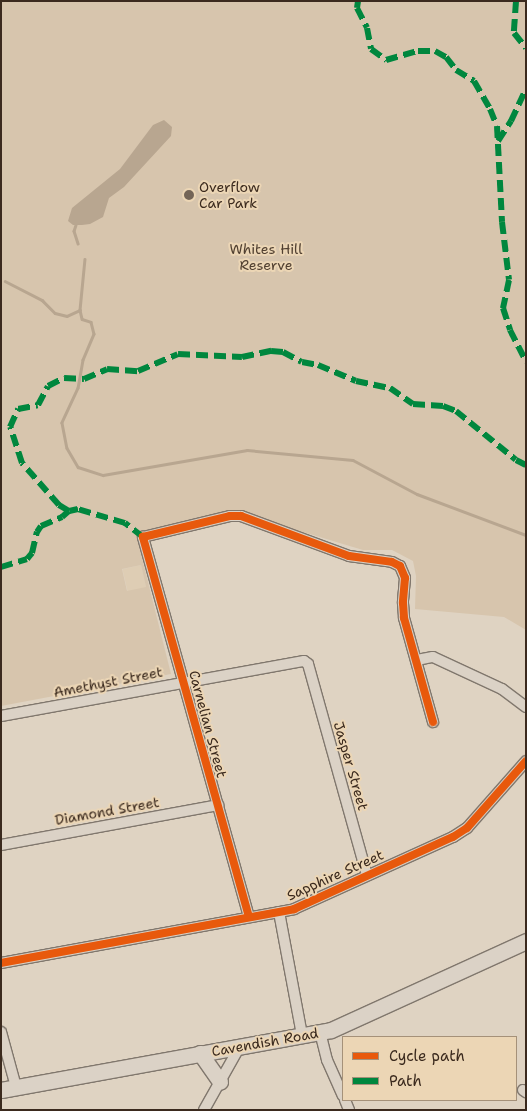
<!DOCTYPE html>
<style>
body{margin:0}
#map{position:relative;width:527px;height:1111px;overflow:hidden;background:#dfd3c2;font-family:"Shantell Sans",sans-serif}
div>[style]{position:absolute}
[style*='--x']{left:calc(var(--x)*1px);top:calc(var(--y)*1px);width:calc(var(--w)*1px);rotate:calc(var(--a)*1deg)}
.built>*{inset:0;background:#decdb4;transform-origin:0 0}
.green>*{inset:0;background:#d7c5ad}
.water>*{inset:0;background:#b8a690}
.stream>*{height:2.5px;margin:-1.25px;padding:0 1.25px;transform-origin:1.25px;border-radius:1.25px;background:#b8a690}
.roads{filter:drop-shadow(1px 0 #80776d) drop-shadow(-1px 0 #80776d) drop-shadow(0 1px #80776d) drop-shadow(0 -1px #80776d)}
.minor>*{height:10px;margin:-5px;padding:0 5px;transform-origin:5px;border-radius:5px;background:#dbd2c6}
.primary>*{height:15px;margin:-7.5px;padding:0 7.5px;transform-origin:7.5px;border-radius:7.5px;background:#dbd2c6}
.quiet>*{height:6px;margin-top:-3px;transform-origin:0;background:repeating-linear-gradient(90deg,#00873e 0 12px,transparent 0 18px)}
.cycleway>*{height:8px;margin:-4px;padding:0 4px;transform-origin:4px;border-radius:4px;background:#e8590c}
.dots>*{width:14px;height:14px;translate:-50% -50%;box-sizing:border-box;border:2px solid #ecd6b5;border-radius:50%}
span{translate:-50% -50%;white-space:nowrap;text-align:center;line-height:1.15;-webkit-text-stroke:4px #ecd6b5;paint-order:stroke}
.poi-label{font-size:14px;color:#3b2a1e}
.left{translate:0 -50%;text-align:left}
.park-label{font-size:14px;color:#514031}
.street-label{font-size:14px;color:#3b2a1e}
.frame{position:absolute;inset:0;border:2px solid #3b2a1e;pointer-events:none}
.legend{position:absolute;left:342px;top:1036px;width:175px;height:65px;box-sizing:border-box;background:#ecd6b5;border:1px solid #a59179;margin:0;padding:6px 9px;list-style:none;font-size:15px;color:#3b2a1e}
.legend li{display:flex;align-items:center;gap:10px;height:25px}
.legend b{width:25px;border:1px solid #a59179}
</style>
<div id="map">
<div class="built">
<div style="left:141px;top:565px;width:23px;height:19px;rotate:77deg"></div>
</div>
<div class="green">
<div style="clip-path:polygon(evenodd,1px 1px,526px 1px,526px 630px,504px 617px,415px 609px,416px 576px,413px 561px,392px 550px,363px 550px,233px 511px,136px 534px,171px 674px,1px 706px,1px 1px,141px 565px,146px 587px,127px 591px,122px 569px,141px 565px)"></div>
</div>
<div class="water">
<div style="clip-path:polygon(164px 120px,172px 127px,171px 136px,124px 187px,109px 198px,103px 217px,90px 224px,82px 225px,73px 225px,68px 221px,72px 208px,120px 169px,153px 125px)"></div>
</div>
<div class="stream">
<div style="--x:76;--y:225;--w:6;--a:108"></div>
<div style="--x:74;--y:231;--w:13;--a:72"></div>
<div style="--x:85;--y:259;--w:51;--a:95.6"></div>
<div style="--x:80;--y:310;--w:9;--a:77"></div>
<div style="--x:82;--y:319;--w:9;--a:18"></div>
<div style="--x:91;--y:322;--w:12;--a:76"></div>
<div style="--x:94;--y:334;--w:28;--a:113"></div>
<div style="--x:83;--y:360;--w:28;--a:100"></div>
<div style="--x:78;--y:388;--w:38;--a:115"></div>
<div style="--x:62;--y:423;--w:25;--a:79"></div>
<div style="--x:67;--y:448;--w:22;--a:60"></div>
<div style="--x:78;--y:467;--w:26;--a:18"></div>
<div style="--x:103;--y:475;--w:146;--a:-9.8"></div>
<div style="--x:247;--y:450;--w:106;--a:5.4"></div>
<div style="--x:353;--y:460;--w:72;--a:28"></div>
<div style="--x:417;--y:494;--w:116;--a:20.6"></div>
<div style="--x:5;--y:281;--w:42;--a:27.2"></div>
<div style="--x:42;--y:300;--w:18;--a:45"></div>
<div style="--x:55;--y:313;--w:12;--a:14"></div>
<div style="--x:67;--y:316;--w:14;--a:-25"></div>
</div>
<div class="roads">
<div class="minor">
<div style="--x:417;--y:660;--w:16;--a:-11"></div>
<div style="--x:433;--y:657;--w:76;--a:24.9"></div>
<div style="--x:502;--y:689;--w:30;--a:37"></div>
<div style="--x:1;--y:716;--w:308;--a:-10.3"></div>
<div style="--x:304;--y:661;--w:5;--a:37"></div>
<div style="--x:308;--y:664;--w:219;--a:74.4"></div>
<div style="--x:1;--y:845;--w:221;--a:-10.4"></div>
<div style="--x:279;--y:912;--w:125;--a:79.4"></div>
<div style="--x:249;--y:917;--w:395;--a:-105.6"></div>
<div style="--x:143;--y:537;--w:89;--a:-13.6"></div>
<div style="--x:230;--y:516;--w:11;--a:0"></div>
<div style="--x:241;--y:516;--w:115;--a:20.3"></div>
<div style="--x:349;--y:556;--w:43;--a:7.9"></div>
<div style="--x:392;--y:562;--w:9;--a:27"></div>
<div style="--x:400;--y:566;--w:13;--a:67"></div>
<div style="--x:405;--y:578;--w:25;--a:95"></div>
<div style="--x:403;--y:603;--w:15;--a:86"></div>
<div style="--x:404;--y:618;--w:108;--a:74.4"></div>
<div style="--x:1;--y:963;--w:298;--a:-10.4"></div>
<div style="--x:294;--y:909;--w:175;--a:-24.4"></div>
<div style="--x:453;--y:837;--w:17;--a:-33"></div>
<div style="--x:467;--y:828;--w:89;--a:-48.6"></div>
<div style="--x:1;--y:1032;--w:57;--a:74.7"></div>
<div style="--x:320;--y:1032;--w:29;--a:76"></div>
<div style="--x:327;--y:1060;--w:39;--a:66"></div>
<div style="--x:523;--y:1090;--w:4;--a:34"></div>
<div style="--x:345;--y:1100;--w:11;--a:68"></div>
<div style="--x:204;--y:1110;--w:73;--a:-60.6"></div>
</div>
<div class="primary">
<div style="--x:200;--y:1053;--w:35;--a:55"></div>
<div style="--x:1;--y:1090;--w:335;--a:-10.3"></div>
<div style="--x:331;--y:1030;--w:214;--a:-24.5"></div>
</div>
</div>
<div class="quiet">
<div style="--x:358;--y:1;--w:7;--a:98"></div>
<div style="--x:357;--y:8;--w:22;--a:63"></div>
<div style="--x:367;--y:28;--w:21;--a:79"></div>
<div style="--x:371;--y:49;--w:19;--a:36"></div>
<div style="--x:386;--y:60;--w:33;--a:-16"></div>
<div style="--x:418;--y:51;--w:17;--a:0"></div>
<div style="--x:435;--y:51;--w:13;--a:29"></div>
<div style="--x:446;--y:57;--w:16;--a:52"></div>
<div style="--x:456;--y:70;--w:21;--a:31"></div>
<div style="--x:474;--y:81;--w:32;--a:60"></div>
<div style="--x:490;--y:109;--w:18;--a:68"></div>
<div style="--x:497;--y:126;--w:96;--a:87"></div>
<div style="--x:502;--y:222;--w:58;--a:83.1"></div>
<div style="--x:509;--y:280;--w:29;--a:102"></div>
<div style="--x:503;--y:308;--w:23;--a:72"></div>
<div style="--x:510;--y:330;--w:36;--a:63"></div>
<div style="--x:516;--y:1;--w:32;--a:94"></div>
<div style="--x:514;--y:33;--w:19;--a:51"></div>
<div style="--x:498;--y:141;--w:24;--a:-57"></div>
<div style="--x:511;--y:121;--w:35;--a:-65"></div>
<div style="--x:143;--y:537;--w:23;--a:-142"></div>
<div style="--x:125;--y:523;--w:49;--a:-163.4"></div>
<div style="--x:78;--y:509;--w:9;--a:167"></div>
<div style="--x:69;--y:511;--w:12;--a:-149"></div>
<div style="--x:59;--y:505;--w:56;--a:-131.4"></div>
<div style="--x:22;--y:463;--w:38;--a:-108"></div>
<div style="--x:10;--y:427;--w:20;--a:-66"></div>
<div style="--x:18;--y:409;--w:20;--a:-11"></div>
<div style="--x:38;--y:405;--w:21;--a:-62"></div>
<div style="--x:48;--y:386;--w:18;--a:-27"></div>
<div style="--x:64;--y:378;--w:20;--a:3"></div>
<div style="--x:84;--y:379;--w:25;--a:-23"></div>
<div style="--x:107;--y:369;--w:31;--a:4"></div>
<div style="--x:138;--y:371;--w:43;--a:-23"></div>
<div style="--x:178;--y:354;--w:64;--a:2.7"></div>
<div style="--x:242;--y:357;--w:30;--a:-12"></div>
<div style="--x:271;--y:351;--w:12;--a:5"></div>
<div style="--x:283;--y:352;--w:21;--a:28"></div>
<div style="--x:302;--y:362;--w:16;--a:11"></div>
<div style="--x:318;--y:365;--w:41;--a:22.8"></div>
<div style="--x:356;--y:381;--w:35;--a:12"></div>
<div style="--x:390;--y:388;--w:28;--a:35"></div>
<div style="--x:413;--y:404;--w:30;--a:4"></div>
<div style="--x:443;--y:406;--w:14;--a:21"></div>
<div style="--x:456;--y:411;--w:77;--a:39.2"></div>
<div style="--x:516;--y:460;--w:11;--a:27"></div>
<div style="--x:1;--y:567;--w:27;--a:-17"></div>
<div style="--x:27;--y:559;--w:8;--a:-50"></div>
<div style="--x:32;--y:553;--w:22;--a:-77"></div>
<div style="--x:37;--y:532;--w:7;--a:-56"></div>
<div style="--x:41;--y:526;--w:23;--a:-23"></div>
<div style="--x:62;--y:517;--w:9;--a:-41"></div>
</div>
<div class="cycleway">
<div style="--x:249;--y:917;--w:395;--a:-105.6"></div>
<div style="--x:143;--y:537;--w:89;--a:-13.6"></div>
<div style="--x:230;--y:516;--w:11;--a:0"></div>
<div style="--x:241;--y:516;--w:115;--a:20.3"></div>
<div style="--x:349;--y:556;--w:43;--a:7.9"></div>
<div style="--x:392;--y:562;--w:9;--a:27"></div>
<div style="--x:400;--y:566;--w:13;--a:67"></div>
<div style="--x:405;--y:578;--w:25;--a:95"></div>
<div style="--x:403;--y:603;--w:15;--a:86"></div>
<div style="--x:404;--y:618;--w:108;--a:74.4"></div>
<div style="--x:1;--y:963;--w:298;--a:-10.4"></div>
<div style="--x:294;--y:909;--w:175;--a:-24.4"></div>
<div style="--x:453;--y:837;--w:17;--a:-33"></div>
<div style="--x:467;--y:828;--w:89;--a:-48.6"></div>
</div>
<div class="dots">
<div style="left:189px;top:195px;background:#746557"></div>
</div>
<div class="poi-label">
<span class="left" style="left:199px;top:195px">Overflow<br>Car Park</span>
</div>
<div class="park-label">
<span style="left:266px;top:257px">Whites Hill<br>Reserve</span>
</div>
<div class="street-label">
<span style="left:108px;top:682px;rotate:-11deg">Amethyst Street</span>
<span style="left:208px;top:724px;rotate:75deg">Carnelian Street</span>
<span style="left:351px;top:766px;rotate:74deg">Jasper Street</span>
<span style="left:107px;top:811px;rotate:-10deg">Diamond Street</span>
<span style="left:335px;top:875px;rotate:-24deg">Sapphire Street</span>
<span style="left:265px;top:1042px;rotate:-10deg">Cavendish Road</span>
</div>
<div class="frame"></div>
<ul class="legend">
<li><b style="height:6px;background:#e8590c"></b>Cycle path</li>
<li><b style="height:6px;background:#00873e"></b>Path</li>
</ul>
</div>
